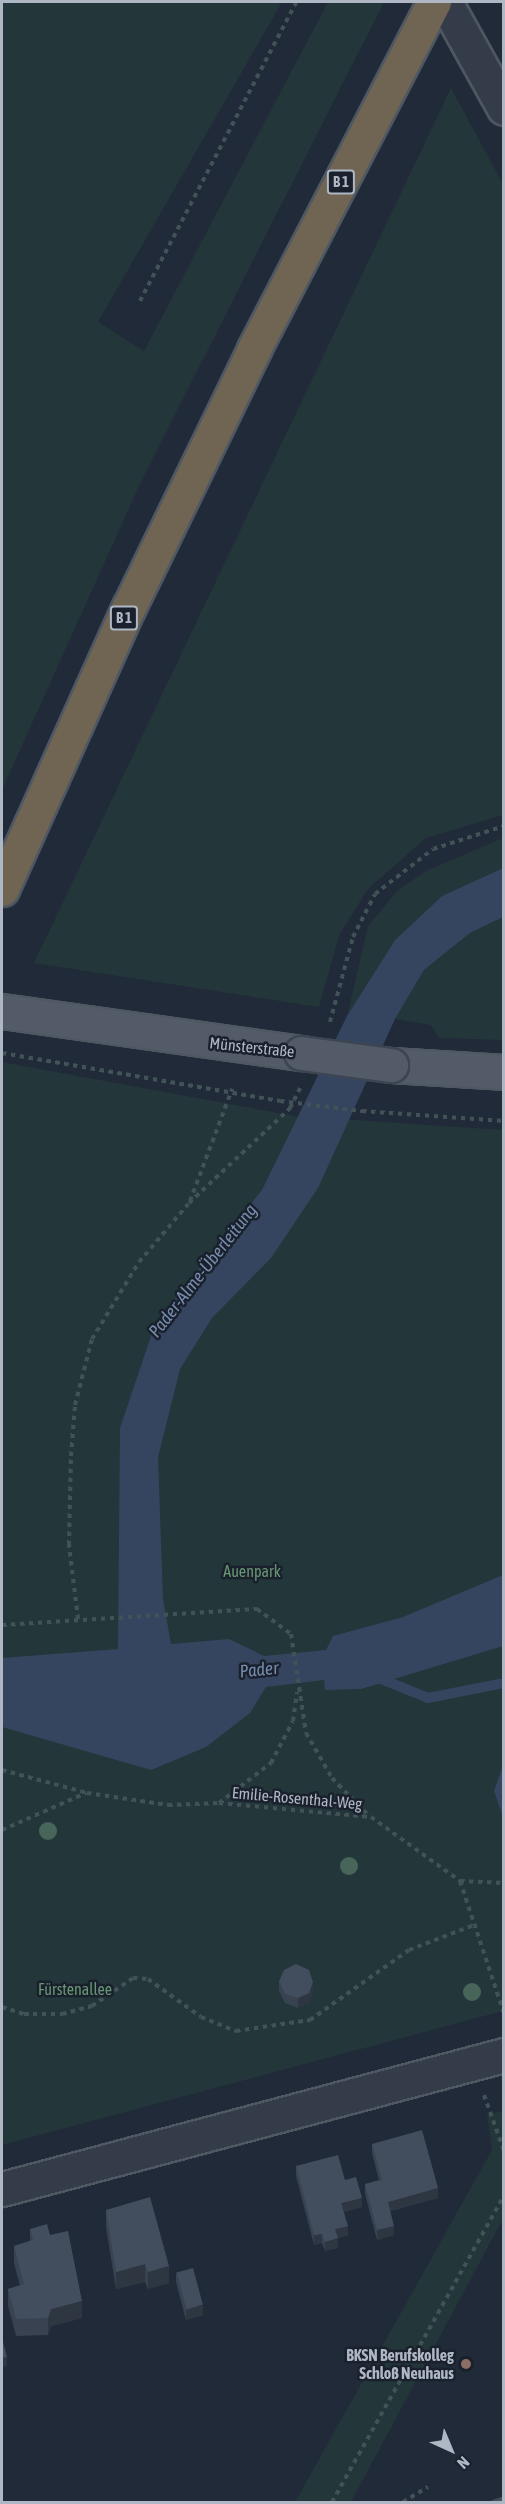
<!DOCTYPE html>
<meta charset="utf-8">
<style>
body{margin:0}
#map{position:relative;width:505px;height:2504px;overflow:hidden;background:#212a38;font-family:"Asap Condensed",sans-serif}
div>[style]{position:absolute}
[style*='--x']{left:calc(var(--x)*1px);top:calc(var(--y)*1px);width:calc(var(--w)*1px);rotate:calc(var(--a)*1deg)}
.green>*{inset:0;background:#233639}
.water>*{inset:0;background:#35455f}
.stream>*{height:10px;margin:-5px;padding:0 5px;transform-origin:5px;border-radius:5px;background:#35455f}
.path>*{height:4px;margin-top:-2px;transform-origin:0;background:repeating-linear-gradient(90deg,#415357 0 4.5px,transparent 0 9px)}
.roads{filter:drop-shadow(2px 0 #4f5763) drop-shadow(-2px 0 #4f5763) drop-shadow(0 2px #4f5763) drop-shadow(0 -2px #4f5763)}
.minor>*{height:33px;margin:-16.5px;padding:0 16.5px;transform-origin:16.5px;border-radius:16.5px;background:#353c49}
.major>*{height:33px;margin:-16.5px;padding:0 16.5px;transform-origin:16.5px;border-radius:16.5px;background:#535b69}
.highway>*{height:33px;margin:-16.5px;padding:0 16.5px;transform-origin:16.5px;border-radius:16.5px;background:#6f6552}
.path-bridge>*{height:4px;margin-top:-2px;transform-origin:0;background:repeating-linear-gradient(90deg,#415357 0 4.5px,transparent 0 9px)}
.bridges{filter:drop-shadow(2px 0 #3e4552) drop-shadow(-2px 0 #3e4552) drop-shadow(0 2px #3e4552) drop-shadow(0 -2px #3e4552)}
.major-bridge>*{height:33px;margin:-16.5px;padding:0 16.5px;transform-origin:16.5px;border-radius:16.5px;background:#535b69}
.trees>*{width:18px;height:18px;margin:-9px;border-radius:50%;background:#486559}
.wall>*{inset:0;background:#394250}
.shaded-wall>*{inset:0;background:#2e3641}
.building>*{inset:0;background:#424d5d;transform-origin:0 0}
.dots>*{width:16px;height:16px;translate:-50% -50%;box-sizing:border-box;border:3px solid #1a212d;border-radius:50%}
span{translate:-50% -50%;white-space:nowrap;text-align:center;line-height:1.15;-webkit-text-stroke:5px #1a212d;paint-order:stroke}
.shield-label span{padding:2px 4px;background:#1a212d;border:2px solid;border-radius:4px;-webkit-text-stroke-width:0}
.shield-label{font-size:15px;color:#afb7c5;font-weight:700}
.street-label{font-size:16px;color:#afb7c5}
.park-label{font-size:16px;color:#679674}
.poi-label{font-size:16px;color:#afb7c5;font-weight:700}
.right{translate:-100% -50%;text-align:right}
.water-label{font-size:18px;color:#778cad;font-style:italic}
.frame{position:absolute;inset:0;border:3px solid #afb7c5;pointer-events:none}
.north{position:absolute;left:421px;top:2420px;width:60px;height:60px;-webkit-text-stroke:4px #1a212d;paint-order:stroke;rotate:136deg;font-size:16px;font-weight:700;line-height:24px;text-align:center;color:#afb7c5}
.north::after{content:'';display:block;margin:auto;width:21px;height:27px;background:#afb7c5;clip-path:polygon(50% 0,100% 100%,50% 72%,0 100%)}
</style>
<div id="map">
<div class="green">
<div style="clip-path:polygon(2px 2px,282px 2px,98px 322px,144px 351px,328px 2px,384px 2px,139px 486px,2px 790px)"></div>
<div style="clip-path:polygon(451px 88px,503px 184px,503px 815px,426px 838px,368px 889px,340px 933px,319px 1007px,34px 963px)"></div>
<div style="clip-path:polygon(503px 838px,503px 868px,442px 896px,395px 940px,347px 1016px,368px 926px,397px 891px,426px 871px)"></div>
<div style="clip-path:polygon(503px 917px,503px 1040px,439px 1038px,431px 1025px,395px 1019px,424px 970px,470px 933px)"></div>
<div style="clip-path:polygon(2px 1062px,295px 1116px,503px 1130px,503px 2011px,2px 2145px)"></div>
<div style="clip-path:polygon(503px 2111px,503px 2219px,351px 2502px,295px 2502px,492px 2150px,487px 2114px)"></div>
</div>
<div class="water">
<div style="clip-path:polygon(503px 868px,503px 917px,470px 933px,424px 970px,395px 1019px,318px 1188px,271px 1258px,212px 1318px,180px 1369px,158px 1457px,163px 1599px,171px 1644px,229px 1639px,264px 1656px,326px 1650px,333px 1636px,403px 1617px,503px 1575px,503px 1646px,361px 1689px,325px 1690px,324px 1680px,266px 1687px,250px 1713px,206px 1747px,151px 1770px,2px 1727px,2px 1658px,118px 1649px,120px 1428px,155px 1324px,262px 1190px,347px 1016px,395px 940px,442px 896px)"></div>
<div style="clip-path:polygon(503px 1765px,504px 1765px,503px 1817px,494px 1791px)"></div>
</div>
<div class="stream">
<div style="--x:374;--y:1676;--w:58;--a:22.2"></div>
<div style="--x:428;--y:1698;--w:77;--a:-11.2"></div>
</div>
<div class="path">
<div style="--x:140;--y:301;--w:337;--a:-62.4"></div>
<div style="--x:330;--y:1022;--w:88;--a:-74.9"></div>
<div style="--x:353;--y:937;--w:48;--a:-62.9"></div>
<div style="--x:375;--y:894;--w:73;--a:-37.8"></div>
<div style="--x:433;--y:849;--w:75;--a:-17.9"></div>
<div style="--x:2;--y:1053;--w:282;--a:9.8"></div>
<div style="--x:362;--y:1111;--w:142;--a:4"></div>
<div style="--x:190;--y:1201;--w:120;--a:-69.4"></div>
<div style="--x:78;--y:1619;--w:75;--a:-96.9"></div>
<div style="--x:69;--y:1545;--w:89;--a:-88.7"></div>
<div style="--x:71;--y:1456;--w:51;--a:-85.5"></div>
<div style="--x:75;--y:1405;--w:68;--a:-75.6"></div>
<div style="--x:92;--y:1339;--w:90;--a:-58.6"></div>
<div style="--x:139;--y:1262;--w:77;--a:-49.7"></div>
<div style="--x:189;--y:1203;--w:139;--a:-43.2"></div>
<div style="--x:290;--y:1108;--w:25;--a:-63"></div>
<div style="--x:2;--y:1625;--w:256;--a:-3.6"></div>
<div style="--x:257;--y:1609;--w:42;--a:36.3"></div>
<div style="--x:291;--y:1634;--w:100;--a:81.4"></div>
<div style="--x:306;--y:1733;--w:52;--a:60"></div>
<div style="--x:332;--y:1778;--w:54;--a:45.7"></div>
<div style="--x:2;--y:1770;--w:88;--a:15.1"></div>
<div style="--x:87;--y:1793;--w:82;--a:8.4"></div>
<div style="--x:168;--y:1805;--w:51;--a:-2.2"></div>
<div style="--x:219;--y:1803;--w:153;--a:5.3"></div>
<div style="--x:371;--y:1817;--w:110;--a:35.7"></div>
<div style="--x:460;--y:1881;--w:139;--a:71.6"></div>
<div style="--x:219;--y:1803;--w:66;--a:-37.6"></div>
<div style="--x:271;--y:1763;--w:47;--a:-62.4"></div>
<div style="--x:293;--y:1721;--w:29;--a:-82"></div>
<div style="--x:2;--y:1830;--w:92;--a:-23.8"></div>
<div style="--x:460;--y:1881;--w:44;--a:2.6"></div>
<div style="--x:2;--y:2007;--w:23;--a:18"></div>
<div style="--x:24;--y:2014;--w:38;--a:0"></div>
<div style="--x:62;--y:2014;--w:31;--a:-15"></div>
<div style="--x:92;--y:2006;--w:50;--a:-34.3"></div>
<div style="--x:133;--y:1978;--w:15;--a:4"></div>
<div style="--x:148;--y:1979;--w:65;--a:35.6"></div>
<div style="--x:201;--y:2017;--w:38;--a:22"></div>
<div style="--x:236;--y:2031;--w:75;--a:-8.5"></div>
<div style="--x:310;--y:2020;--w:121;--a:-35.3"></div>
<div style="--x:409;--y:1950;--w:70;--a:-21"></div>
<div style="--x:484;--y:2095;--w:59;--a:70.3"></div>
<div style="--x:332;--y:2502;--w:351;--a:-60.7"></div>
<div style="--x:403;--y:2502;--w:29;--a:-31"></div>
</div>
<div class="roads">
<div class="minor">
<div style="--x:445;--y:2;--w:121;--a:60.9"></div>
<div style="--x:2;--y:2189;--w:520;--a:-14.95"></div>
</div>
<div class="major">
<div style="--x:2;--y:1011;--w:302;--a:8"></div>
<div style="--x:391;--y:1065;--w:113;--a:3.5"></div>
</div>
<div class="highway">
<div style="--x:2;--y:889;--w:309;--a:-65.8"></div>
<div style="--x:129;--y:607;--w:287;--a:-64.1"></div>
<div style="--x:254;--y:349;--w:391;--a:-62.6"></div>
</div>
</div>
<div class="path-bridge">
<div style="--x:280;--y:1101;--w:83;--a:7"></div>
</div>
<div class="bridges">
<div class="major-bridge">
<div style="--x:301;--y:1053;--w:91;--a:7.6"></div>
</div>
</div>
<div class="trees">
<div style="left:48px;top:1831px"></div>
<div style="left:349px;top:1866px"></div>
<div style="left:472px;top:1992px"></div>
</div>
<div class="wall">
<div style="clip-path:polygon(279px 1981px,313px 1991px,309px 2003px,298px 2008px,285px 2003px,279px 1991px)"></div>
<div style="clip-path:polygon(372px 2144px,438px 2198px,390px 2211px,394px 2235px,377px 2240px,365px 2194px,365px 2184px,379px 2180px,372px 2153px)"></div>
<div style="clip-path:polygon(296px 2166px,345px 2180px,362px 2207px,344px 2212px,348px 2235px,338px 2238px,338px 2248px,325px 2251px,322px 2243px,314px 2245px,296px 2176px)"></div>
<div style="clip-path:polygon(106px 2210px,169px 2283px,148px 2289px,145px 2282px,116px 2289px,106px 2227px)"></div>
<div style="clip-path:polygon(30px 2229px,50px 2235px,82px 2318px,51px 2326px,48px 2335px,16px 2336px,8px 2306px,8px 2289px,20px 2286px,14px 2263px,14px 2246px,30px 2241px)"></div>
<div style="clip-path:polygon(176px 2272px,203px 2315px,186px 2320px,176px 2282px)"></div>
</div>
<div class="shaded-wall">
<div style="clip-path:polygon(313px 1982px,313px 1991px,309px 2003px,298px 2008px,298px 1998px)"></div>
<div style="clip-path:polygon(438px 2188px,438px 2198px,388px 2211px,388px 2202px)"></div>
<div style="clip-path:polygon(362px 2198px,362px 2207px,341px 2213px,341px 2203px)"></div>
<div style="clip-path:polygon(348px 2226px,348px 2235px,338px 2238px,338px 2248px,325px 2251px,325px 2242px,335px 2229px)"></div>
<div style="clip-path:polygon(394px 2226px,394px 2235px,377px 2240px,377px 2230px)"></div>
<div style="clip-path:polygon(322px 2234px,322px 2243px,314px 2245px,314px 2235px)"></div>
<div style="clip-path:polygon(145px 2264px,145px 2282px,116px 2289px,116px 2272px)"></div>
<div style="clip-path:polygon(169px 2266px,169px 2283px,148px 2289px,148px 2272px)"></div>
<div style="clip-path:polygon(82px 2301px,82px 2318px,51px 2326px,48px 2335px,48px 2318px,51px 2309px)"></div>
<div style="clip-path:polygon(203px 2305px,203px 2315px,186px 2320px,186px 2310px)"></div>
<div style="clip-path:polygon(7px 2357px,7px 2366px,2px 2368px,2px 2358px)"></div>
</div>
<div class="building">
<div style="clip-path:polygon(296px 1964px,309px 1970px,313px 1982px,309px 1993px,298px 1998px,285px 1994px,279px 1981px,284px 1970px)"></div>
<div style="clip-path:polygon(422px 2130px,438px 2188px,388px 2202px,394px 2226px,377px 2230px,365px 2184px,382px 2180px,372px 2144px)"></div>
<div style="clip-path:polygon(338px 2155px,345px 2180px,356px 2177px,362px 2198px,341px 2203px,348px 2226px,335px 2229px,338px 2238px,325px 2242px,322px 2234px,314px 2235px,296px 2166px)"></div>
<div style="clip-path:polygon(150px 2197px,169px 2266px,148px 2272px,145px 2264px,116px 2272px,106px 2210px)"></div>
<div style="clip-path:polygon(47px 2224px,50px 2235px,68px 2231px,82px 2301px,51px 2309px,48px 2318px,16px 2319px,8px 2289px,24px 2284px,14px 2246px,33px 2240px,30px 2229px)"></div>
<div style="left:193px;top:2268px;width:38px;height:17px;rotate:75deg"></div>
<div style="clip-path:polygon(2px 2338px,7px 2357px,2px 2358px)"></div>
<div style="clip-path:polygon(504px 2496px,504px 2502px,487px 2502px)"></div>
</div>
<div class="dots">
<div style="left:466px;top:2364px;background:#8d6e63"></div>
</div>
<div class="shield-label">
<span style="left:341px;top:182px">B 1</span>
<span style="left:124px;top:618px">B 1</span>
</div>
<div class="street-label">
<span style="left:252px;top:1047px;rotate:6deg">Münsterstraße</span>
<span style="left:297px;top:1798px;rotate:5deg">Emilie-Rosenthal-Weg</span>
</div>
<div class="park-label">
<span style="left:252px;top:1571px">Auenpark</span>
<span style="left:75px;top:1989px">Fürstenallee</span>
</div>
<div class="poi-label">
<span class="right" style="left:454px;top:2364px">BKSN Berufskolleg<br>Schloß Neuhaus</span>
</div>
<div class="water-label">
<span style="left:203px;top:1271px;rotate:-52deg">Pader-Alme-Überleitung</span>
<span style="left:259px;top:1670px;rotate:-6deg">Pader</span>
</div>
<div class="frame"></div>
<div class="north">N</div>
</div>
